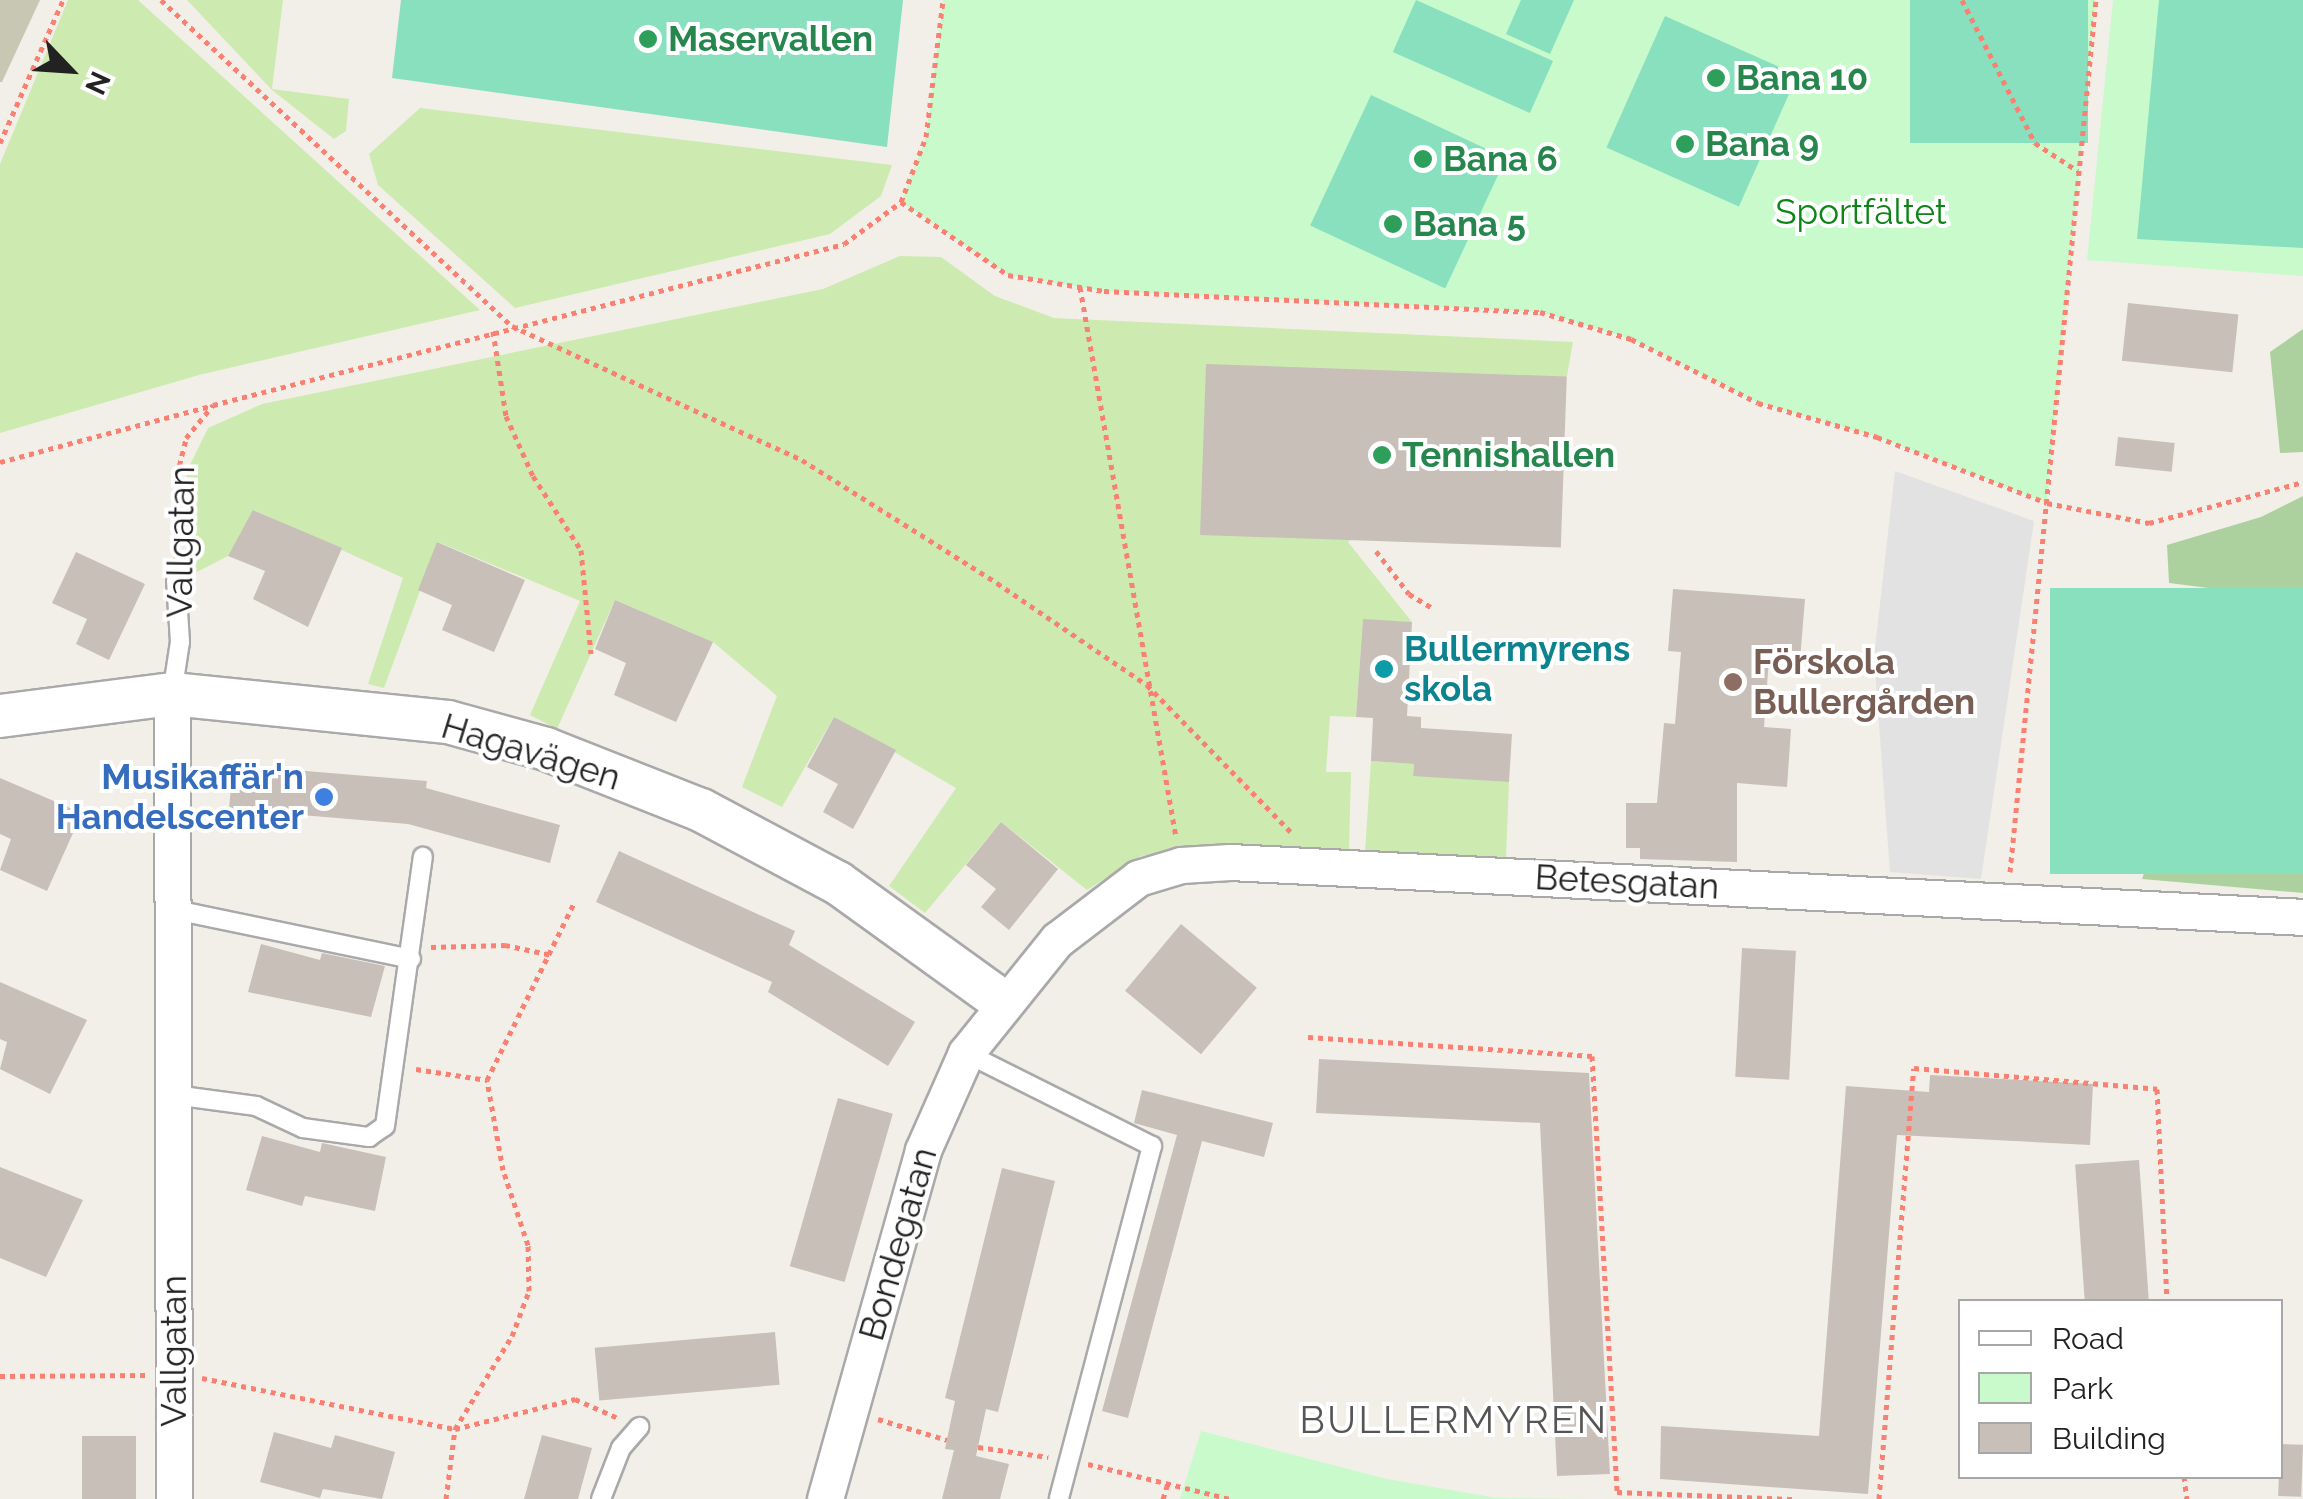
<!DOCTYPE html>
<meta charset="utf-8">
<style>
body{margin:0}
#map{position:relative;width:2303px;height:1499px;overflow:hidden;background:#f2efe9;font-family:Raleway,sans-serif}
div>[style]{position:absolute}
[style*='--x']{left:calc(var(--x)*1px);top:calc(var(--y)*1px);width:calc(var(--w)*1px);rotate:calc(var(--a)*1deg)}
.construction>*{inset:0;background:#c7c7b4}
.grass>*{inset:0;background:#cdebb0}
.forest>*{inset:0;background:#add19e}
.park>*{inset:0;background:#c8facc}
.pitch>*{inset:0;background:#88e0be;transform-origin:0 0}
.parking>*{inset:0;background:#e2e2e2}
.building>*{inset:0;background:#c7bfb8;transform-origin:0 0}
.path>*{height:5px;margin-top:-2.5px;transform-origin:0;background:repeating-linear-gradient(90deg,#fa8072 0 5px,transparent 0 10px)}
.roads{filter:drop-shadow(2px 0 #a9a9a9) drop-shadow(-2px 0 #a9a9a9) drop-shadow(0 2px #a9a9a9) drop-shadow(0 -2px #a9a9a9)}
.service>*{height:18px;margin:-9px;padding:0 9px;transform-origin:9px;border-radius:9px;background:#fff}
.minor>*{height:35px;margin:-17.5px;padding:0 17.5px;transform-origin:17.5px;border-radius:17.5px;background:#fff}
.tertiary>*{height:42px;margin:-21px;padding:0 21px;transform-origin:21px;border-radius:21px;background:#fff}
.dots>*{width:28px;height:28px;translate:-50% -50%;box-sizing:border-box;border:5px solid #fff;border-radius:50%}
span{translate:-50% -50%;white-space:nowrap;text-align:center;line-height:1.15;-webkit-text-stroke:8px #fff;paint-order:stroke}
.leisure-label{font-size:35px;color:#27864d;font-weight:700}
.left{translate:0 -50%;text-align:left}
.park-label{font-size:35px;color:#0c8416}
.street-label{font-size:35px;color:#222}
.culture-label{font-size:35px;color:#0d838f;font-weight:700}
.education-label{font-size:35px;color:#785e54;font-weight:700}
.shop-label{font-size:35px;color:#366cbe;font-weight:700}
.right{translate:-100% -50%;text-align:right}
.neighbourhood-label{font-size:38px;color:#555;letter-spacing:2.5px}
.legend{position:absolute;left:1958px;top:1299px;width:325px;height:180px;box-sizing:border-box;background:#fff;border:2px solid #a7a7a7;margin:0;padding:12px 18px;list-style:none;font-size:30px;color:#222}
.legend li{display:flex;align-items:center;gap:20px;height:50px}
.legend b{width:50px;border:2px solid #a7a7a7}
.north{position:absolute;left:20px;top:20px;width:100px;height:100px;-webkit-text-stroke:8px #fff;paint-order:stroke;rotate:115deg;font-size:28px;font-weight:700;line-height:40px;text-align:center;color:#222}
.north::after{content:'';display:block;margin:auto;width:35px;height:45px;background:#222;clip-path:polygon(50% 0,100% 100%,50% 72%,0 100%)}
</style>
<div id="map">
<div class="construction">
<div style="clip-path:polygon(0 0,40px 0,2px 82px,0 82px)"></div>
</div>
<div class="grass">
<div style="clip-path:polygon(68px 0,138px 0,480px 310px,199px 375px,0 433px,0 164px)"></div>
<div style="clip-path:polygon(187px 0,283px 0,272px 89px,349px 99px,346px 131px,334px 139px,272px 90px)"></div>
<div style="clip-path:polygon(420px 108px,892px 165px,881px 196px,830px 234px,515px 308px,378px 185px,369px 154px)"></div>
<div style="clip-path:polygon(900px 256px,941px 257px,995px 296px,1054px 318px,1573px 342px,1567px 376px,1348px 542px,1412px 622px,1363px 620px,1356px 717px,1330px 716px,1326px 772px,1351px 772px,1349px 850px,1202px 847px,1141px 856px,1087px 890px,1001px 822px,925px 913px,889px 886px,956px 788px,834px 717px,782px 807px,742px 787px,777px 696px,713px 642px,615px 600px,557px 729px,530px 715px,580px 601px,438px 542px,384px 688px,368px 684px,403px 578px,254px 510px,228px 556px,187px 577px,187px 471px,208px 428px,262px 404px,823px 289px)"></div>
<div style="clip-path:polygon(1371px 761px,1414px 764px,1413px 775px,1509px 782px,1506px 858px,1365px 852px)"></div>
</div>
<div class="forest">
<div style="clip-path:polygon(2303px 329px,2303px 452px,2280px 453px,2270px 352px)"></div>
<div style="clip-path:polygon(2303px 496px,2303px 600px,2169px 583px,2167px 545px,2261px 517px)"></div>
<div style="clip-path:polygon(2303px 642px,2303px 893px,2142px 879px,2162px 821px)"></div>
</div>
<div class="park">
<div style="clip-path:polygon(943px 0,2096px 0,2047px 503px,1877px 437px,1758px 403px,1631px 339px,1540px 312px,1104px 291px,1008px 275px,901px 202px,926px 137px)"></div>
<div style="clip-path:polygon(2113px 0,2303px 0,2303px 276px,2087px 260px)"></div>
<div style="clip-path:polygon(1201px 1431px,1387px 1479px,1497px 1498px,1587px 1499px,1180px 1499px)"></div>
</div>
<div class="pitch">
<div style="clip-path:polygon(401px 0,903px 0,887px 147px,392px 78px)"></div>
<div style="left:1416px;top:0;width:150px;height:57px;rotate:24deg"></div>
<div style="clip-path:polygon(1521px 0,1574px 0,1550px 54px,1506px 34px)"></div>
<div style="left:1910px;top:0;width:178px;height:143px"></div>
<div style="clip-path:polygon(2159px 0,2303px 0,2303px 248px,2137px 239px)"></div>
<div style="left:1665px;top:16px;width:145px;height:144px;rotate:24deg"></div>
<div style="left:1371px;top:95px;width:149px;height:144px;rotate:25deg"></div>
<div style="left:2303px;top:588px;width:286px;height:253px;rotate:90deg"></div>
</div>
<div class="parking">
<div style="clip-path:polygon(1895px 471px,2034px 521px,1981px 879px,1890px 872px,1874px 657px)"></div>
</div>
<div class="building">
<div style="left:2128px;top:303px;width:111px;height:58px;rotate:6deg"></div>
<div style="left:1206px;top:364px;width:361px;height:171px;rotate:2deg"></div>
<div style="left:2118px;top:437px;width:57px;height:29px;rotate:6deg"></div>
<div style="clip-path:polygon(253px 510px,342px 548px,308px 627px,253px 599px,265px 571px,228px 556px)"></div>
<div style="clip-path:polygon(437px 542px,525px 580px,494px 652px,442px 630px,452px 605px,418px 590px)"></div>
<div style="clip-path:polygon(76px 552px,145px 584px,109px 660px,76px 644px,87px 619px,52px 603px)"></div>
<div style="clip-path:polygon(1673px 589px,1805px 599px,1800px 660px,1769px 658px,1764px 727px,1791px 729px,1787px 787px,1737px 783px,1737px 862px,1640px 859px,1640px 848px,1626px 848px,1626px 803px,1657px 803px,1664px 723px,1675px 724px,1681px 652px,1668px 651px)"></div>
<div style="clip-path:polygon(615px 600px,713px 642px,676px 722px,614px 695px,626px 663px,595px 649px)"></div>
<div style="clip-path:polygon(1363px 619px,1412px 622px,1407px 716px,1421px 717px,1421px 728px,1512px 734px,1509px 782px,1413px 776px,1414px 764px,1371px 761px,1373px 718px,1356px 717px)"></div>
<div style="clip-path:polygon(834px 717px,896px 750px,853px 829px,823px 812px,838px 784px,807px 767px)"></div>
<div style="clip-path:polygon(233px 765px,427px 781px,426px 788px,560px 825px,550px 863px,408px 824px,229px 809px)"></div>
<div style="clip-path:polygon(0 778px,82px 813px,47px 891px,0 870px,11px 839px,0 834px)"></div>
<div style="clip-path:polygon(1001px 822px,1058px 869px,1009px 930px,981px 907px,996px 889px,966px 865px)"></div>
<div style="clip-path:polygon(619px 851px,795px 931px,789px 945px,915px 1022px,888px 1066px,768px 992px,772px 982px,596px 902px)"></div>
<div style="left:1181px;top:924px;width:99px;height:87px;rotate:40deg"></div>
<div style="clip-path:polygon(261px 944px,320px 960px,322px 953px,385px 966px,371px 1017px,248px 992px)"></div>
<div style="left:1742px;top:948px;width:54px;height:129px;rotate:3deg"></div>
<div style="clip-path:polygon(0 982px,87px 1020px,50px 1094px,0 1069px,7px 1042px,0 1039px)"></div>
<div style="clip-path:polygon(1319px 1059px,1589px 1073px,1610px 1474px,1557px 1476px,1540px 1123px,1316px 1113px)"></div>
<div style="clip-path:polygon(1930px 1075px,2093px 1084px,2090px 1145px,1897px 1135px,1868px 1494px,1660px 1479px,1661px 1426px,1819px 1436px,1846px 1086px,1929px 1092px)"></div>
<div style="clip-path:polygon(1142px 1090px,1273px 1123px,1264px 1157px,1202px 1141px,1128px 1418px,1102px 1411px,1177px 1135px,1134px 1123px)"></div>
<div style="left:838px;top:1098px;width:57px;height:175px;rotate:16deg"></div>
<div style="clip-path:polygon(262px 1136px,320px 1152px,322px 1143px,386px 1157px,375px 1211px,305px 1196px,302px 1206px,246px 1190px)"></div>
<div style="left:2139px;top:1160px;width:142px;height:64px;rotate:86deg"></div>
<div style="clip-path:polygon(0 1167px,83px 1200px,46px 1277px,0 1258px)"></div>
<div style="clip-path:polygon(1002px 1168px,1055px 1181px,998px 1412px,986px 1409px,976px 1456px,1009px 1464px,1000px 1499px,942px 1499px,954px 1450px,945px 1449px,955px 1401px,945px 1398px)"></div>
<div style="left:775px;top:1332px;width:53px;height:181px;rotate:85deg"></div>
<div style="clip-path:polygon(274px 1432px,331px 1448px,335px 1435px,395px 1452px,382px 1499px,323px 1489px,320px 1498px,260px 1482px)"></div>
<div style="clip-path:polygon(542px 1435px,592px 1448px,578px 1499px,524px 1499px)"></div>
<div style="left:82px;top:1436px;width:54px;height:63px"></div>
<div style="left:2280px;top:1444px;width:23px;height:52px;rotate:2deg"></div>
</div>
<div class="path">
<div style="--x:161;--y:0;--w:479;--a:42.9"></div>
<div style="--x:512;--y:326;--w:319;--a:24.8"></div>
<div style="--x:802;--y:460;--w:231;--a:32.2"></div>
<div style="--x:997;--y:583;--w:181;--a:34.2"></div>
<div style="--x:1147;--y:685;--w:207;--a:45.6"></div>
<div style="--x:1962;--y:0;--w:161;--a:63"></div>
<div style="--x:2035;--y:143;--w:51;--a:33.1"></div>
<div style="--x:0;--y:143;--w:156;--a:-66.2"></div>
<div style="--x:901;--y:202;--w:130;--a:34.3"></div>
<div style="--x:1008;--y:275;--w:97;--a:9.5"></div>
<div style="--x:1104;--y:291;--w:437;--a:2.8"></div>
<div style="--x:1540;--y:312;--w:95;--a:16.5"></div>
<div style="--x:1631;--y:339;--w:142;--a:26.7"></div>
<div style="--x:1758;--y:403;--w:124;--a:15.9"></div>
<div style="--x:1877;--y:437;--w:182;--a:21.2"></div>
<div style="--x:2047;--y:503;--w:104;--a:11.1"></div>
<div style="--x:2149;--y:523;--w:159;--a:-14.9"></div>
<div style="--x:1080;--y:287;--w:558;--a:80.1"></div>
<div style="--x:493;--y:331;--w:86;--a:81.3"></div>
<div style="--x:506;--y:416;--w:66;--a:65.8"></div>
<div style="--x:533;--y:476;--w:88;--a:57"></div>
<div style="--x:581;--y:550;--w:104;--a:84.5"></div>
<div style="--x:0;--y:462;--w:217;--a:-14.9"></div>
<div style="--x:1376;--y:551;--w:54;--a:52.5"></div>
<div style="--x:1409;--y:594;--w:29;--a:31"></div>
<div style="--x:176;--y:562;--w:87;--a:-89.3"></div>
<div style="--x:177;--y:475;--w:38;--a:-76"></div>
<div style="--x:186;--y:438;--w:43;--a:-50.7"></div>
<div style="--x:213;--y:405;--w:651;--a:-14.31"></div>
<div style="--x:844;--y:244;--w:71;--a:-36.4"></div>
<div style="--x:901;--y:202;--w:70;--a:-69"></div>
<div style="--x:926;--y:137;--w:138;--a:-82.9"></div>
<div style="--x:2010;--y:872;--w:876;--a:-84.37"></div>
<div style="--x:431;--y:947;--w:74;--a:-1.5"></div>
<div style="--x:505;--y:945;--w:48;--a:12"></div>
<div style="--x:1308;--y:1037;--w:285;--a:3.8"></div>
<div style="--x:1592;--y:1056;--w:437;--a:86.7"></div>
<div style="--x:1617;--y:1492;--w:178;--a:2.3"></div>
<div style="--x:416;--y:1069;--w:72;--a:8.8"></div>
<div style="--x:0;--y:1376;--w:146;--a:-0.4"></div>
<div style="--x:202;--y:1378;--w:258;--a:11.4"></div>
<div style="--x:455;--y:1429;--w:124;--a:-14"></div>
<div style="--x:575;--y:1399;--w:47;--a:23.8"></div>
<div style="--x:878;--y:1419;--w:72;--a:16.9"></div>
<div style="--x:978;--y:1447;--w:71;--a:8.1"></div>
<div style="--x:1088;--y:1464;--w:147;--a:13.8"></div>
<div style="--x:2184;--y:1476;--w:23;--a:83"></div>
<div style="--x:446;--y:1499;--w:71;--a:-82.7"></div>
<div style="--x:455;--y:1429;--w:109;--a:-58.5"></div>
<div style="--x:512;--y:1336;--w:48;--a:-69.3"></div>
<div style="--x:529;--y:1291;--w:46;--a:-91.2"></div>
<div style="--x:528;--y:1245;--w:79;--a:-108.4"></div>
<div style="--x:503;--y:1170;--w:91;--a:-100.1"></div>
<div style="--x:487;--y:1080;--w:199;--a:-63.8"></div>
<div style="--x:1163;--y:1499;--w:17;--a:-73"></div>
<div style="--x:1879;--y:1499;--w:432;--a:-85.4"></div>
<div style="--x:1914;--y:1068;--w:244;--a:4.9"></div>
<div style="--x:2157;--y:1089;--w:213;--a:87.3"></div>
</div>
<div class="roads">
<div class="service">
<div style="--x:172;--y:694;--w:53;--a:-81.3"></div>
<div style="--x:180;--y:642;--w:62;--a:-93.7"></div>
<div style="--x:175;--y:910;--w:241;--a:11.7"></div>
<div style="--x:966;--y:1053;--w:208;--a:26.6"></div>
<div style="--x:1152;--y:1146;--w:365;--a:104.8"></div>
<div style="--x:174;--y:1095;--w:83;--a:7.6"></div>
<div style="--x:256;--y:1106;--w:52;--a:25.1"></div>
<div style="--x:303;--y:1128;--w:67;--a:7.8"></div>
<div style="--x:369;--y:1137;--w:19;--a:-35"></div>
<div style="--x:385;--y:1126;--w:272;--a:-82"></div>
<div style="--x:601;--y:1499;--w:55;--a:-68.6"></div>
<div style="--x:621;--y:1448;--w:28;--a:-49"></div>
</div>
<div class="minor">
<div style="--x:172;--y:694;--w:805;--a:89.86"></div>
<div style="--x:825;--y:1499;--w:362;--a:-74.3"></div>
<div style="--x:923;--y:1150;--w:106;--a:-66.1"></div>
<div style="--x:966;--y:1053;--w:145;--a:-51.2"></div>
<div style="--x:1057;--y:940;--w:102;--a:-37.4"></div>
<div style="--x:1138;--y:878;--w:45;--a:-16.8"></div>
<div style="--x:1181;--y:865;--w:49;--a:-3.5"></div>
<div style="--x:1230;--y:862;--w:1074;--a:2.93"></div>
</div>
<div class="tertiary">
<div style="--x:0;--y:716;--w:173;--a:-7.3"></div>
<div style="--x:172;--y:694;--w:277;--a:5.8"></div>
<div style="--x:448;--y:722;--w:102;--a:15.4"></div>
<div style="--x:546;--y:749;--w:167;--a:21.5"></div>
<div style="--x:701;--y:810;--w:155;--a:28.1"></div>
<div style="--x:838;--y:883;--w:203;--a:35.8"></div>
</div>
</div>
<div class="dots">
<div style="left:648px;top:39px;background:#2e9e5b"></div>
<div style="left:1716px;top:78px;background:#2e9e5b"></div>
<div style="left:1685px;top:144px;background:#2e9e5b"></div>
<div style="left:1423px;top:159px;background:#2e9e5b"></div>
<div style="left:1393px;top:224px;background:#2e9e5b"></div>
<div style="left:1382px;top:455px;background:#2e9e5b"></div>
<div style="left:1384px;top:669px;background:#0f9aa8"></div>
<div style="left:1733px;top:682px;background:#8d6e63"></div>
<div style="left:324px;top:797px;background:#3f7fe0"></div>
</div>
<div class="leisure-label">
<span class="left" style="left:668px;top:39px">Maservallen</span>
<span class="left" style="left:1736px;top:78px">Bana 10</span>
<span class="left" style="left:1705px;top:144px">Bana 9</span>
<span class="left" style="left:1443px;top:159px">Bana 6</span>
<span class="left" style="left:1413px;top:224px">Bana 5</span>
<span class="left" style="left:1402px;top:455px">Tennishallen</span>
</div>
<div class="park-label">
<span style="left:1861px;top:212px">Sportfältet</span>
</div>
<div class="street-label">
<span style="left:181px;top:542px;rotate:-89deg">Vallgatan</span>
<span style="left:531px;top:752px;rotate:17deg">Hagavägen</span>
<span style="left:1627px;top:882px;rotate:3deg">Betesgatan</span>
<span style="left:898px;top:1244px;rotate:-74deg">Bondegatan</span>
<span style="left:174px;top:1351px;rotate:-90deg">Vallgatan</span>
</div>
<div class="culture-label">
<span class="left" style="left:1404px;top:669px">Bullermyrens<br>skola</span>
</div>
<div class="education-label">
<span class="left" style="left:1753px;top:682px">Förskola<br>Bullergården</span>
</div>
<div class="shop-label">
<span class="right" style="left:304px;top:797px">Musikaffär'n<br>Handelscenter</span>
</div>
<div class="neighbourhood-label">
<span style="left:1454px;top:1420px">BULLERMYREN</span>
</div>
<ul class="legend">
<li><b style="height:12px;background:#fff"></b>Road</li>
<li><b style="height:28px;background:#c8facc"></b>Park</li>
<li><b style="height:28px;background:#c7bfb8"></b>Building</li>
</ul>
<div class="north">N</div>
</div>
